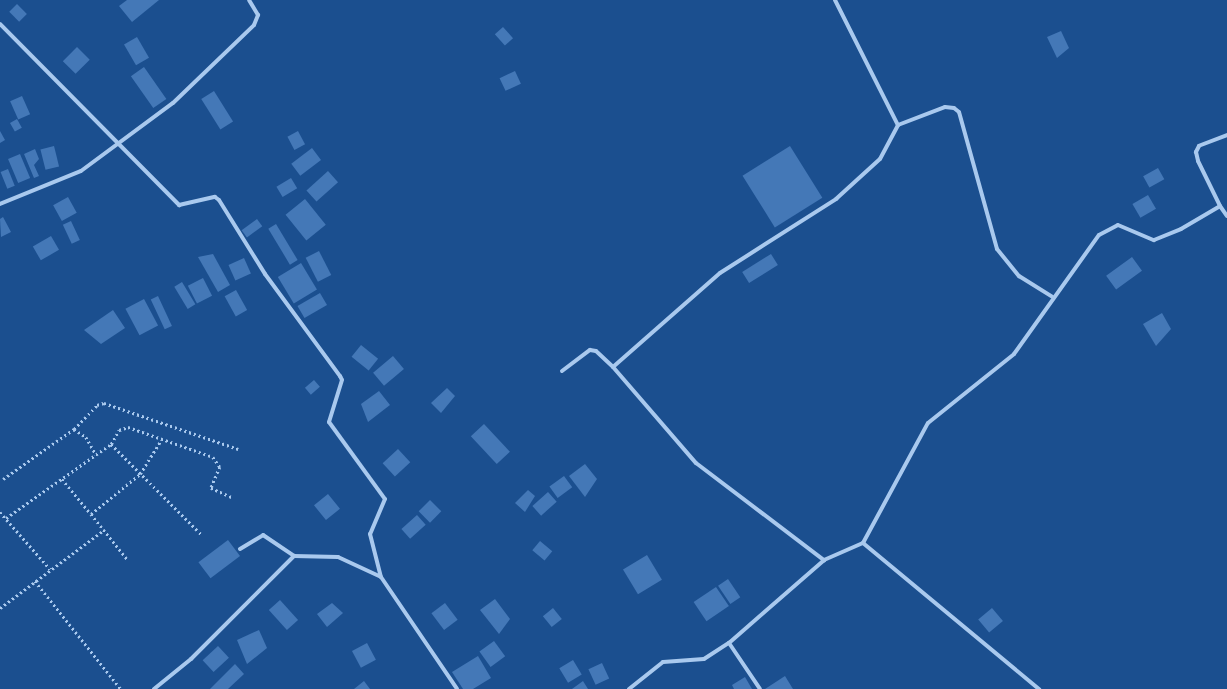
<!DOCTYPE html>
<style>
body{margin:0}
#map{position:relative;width:1227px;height:689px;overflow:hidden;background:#1b4f8f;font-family:Barlow,sans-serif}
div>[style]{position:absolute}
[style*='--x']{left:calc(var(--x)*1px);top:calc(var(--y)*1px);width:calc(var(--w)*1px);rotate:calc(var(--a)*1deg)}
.building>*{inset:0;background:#4478b7;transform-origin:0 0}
.path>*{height:2.5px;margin-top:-1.25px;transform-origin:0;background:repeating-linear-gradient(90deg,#a9c9ee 0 2px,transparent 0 5px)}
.minor>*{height:4px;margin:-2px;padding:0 2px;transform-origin:2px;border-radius:2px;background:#a9c9ee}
span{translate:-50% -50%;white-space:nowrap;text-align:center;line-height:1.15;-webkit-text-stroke:3px #1b4f8f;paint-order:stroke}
</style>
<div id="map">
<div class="building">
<div style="clip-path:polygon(127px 0,159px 0,132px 22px,119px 6px)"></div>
<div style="left:17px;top:4px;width:14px;height:11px;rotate:45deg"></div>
<div style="left:503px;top:27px;width:15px;height:11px;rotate:48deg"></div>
<div style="clip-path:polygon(1061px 31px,1069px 48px,1057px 58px,1047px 37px)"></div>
<div style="left:137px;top:37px;width:24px;height:15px;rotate:60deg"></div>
<div style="left:77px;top:47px;width:18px;height:20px;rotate:45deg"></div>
<div style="left:144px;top:67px;width:39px;height:16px;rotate:55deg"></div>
<div style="left:515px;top:71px;width:14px;height:17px;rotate:65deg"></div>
<div style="left:214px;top:91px;width:36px;height:15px;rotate:58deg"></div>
<div style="left:22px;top:96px;width:20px;height:13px;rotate:66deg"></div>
<div style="left:17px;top:119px;width:10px;height:8px;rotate:61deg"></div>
<div style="clip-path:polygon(0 131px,5px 140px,0 143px)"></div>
<div style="left:298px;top:131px;width:15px;height:12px;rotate:62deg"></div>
<div style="left:54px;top:146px;width:21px;height:14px;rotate:76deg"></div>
<div style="left:790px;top:146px;width:61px;height:56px;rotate:58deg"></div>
<div style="left:312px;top:148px;width:15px;height:26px;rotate:53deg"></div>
<div style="clip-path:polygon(35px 149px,39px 159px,34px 165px,39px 176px,34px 178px,24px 154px)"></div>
<div style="left:20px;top:154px;width:26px;height:13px;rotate:67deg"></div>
<div style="left:1158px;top:168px;width:13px;height:17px;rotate:61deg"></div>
<div style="left:8px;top:169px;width:18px;height:8px;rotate:68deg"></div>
<div style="left:328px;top:171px;width:15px;height:29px;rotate:48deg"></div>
<div style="left:291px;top:178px;width:12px;height:17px;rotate:59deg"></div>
<div style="left:1148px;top:195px;width:16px;height:18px;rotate:60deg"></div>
<div style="left:68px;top:197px;width:18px;height:17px;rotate:61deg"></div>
<div style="left:305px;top:199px;width:33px;height:25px;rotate:51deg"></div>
<div style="clip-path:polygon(3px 217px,11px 232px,1px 237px,0 219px)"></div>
<div style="left:257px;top:219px;width:9px;height:19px;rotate:54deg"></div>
<div style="left:71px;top:221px;width:21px;height:9px;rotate:65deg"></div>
<div style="left:276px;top:224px;width:42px;height:9px;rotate:59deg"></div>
<div style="left:51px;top:236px;width:16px;height:21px;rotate:60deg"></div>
<div style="left:319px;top:251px;width:27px;height:15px;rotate:63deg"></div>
<div style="clip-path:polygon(213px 254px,230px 285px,218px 292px,198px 257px)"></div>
<div style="left:771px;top:254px;width:13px;height:34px;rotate:58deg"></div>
<div style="left:1132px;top:257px;width:17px;height:32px;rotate:54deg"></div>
<div style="left:244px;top:258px;width:17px;height:17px;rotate:66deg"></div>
<div style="left:301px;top:263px;width:31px;height:27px;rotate:59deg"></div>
<div style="left:203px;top:278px;width:20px;height:17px;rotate:63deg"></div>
<div style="left:182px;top:282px;width:26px;height:9px;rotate:59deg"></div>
<div style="left:236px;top:290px;width:23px;height:13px;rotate:61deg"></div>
<div style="left:320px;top:293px;width:14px;height:26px;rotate:60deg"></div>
<div style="left:158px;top:296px;width:33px;height:8px;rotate:65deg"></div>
<div style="left:144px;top:299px;width:30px;height:21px;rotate:62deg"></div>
<div style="clip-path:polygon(113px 310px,125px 328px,101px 344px,84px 330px)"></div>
<div style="clip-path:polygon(1162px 313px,1171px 329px,1156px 346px,1143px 324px)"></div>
<div style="left:361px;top:345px;width:22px;height:15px;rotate:39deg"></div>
<div style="left:393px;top:356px;width:17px;height:26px;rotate:50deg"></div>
<div style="left:314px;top:380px;width:9px;height:12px;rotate:49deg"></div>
<div style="clip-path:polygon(447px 388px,455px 396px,441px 413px,431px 403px)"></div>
<div style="clip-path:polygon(379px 391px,390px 405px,368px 422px,361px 404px)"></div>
<div style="left:484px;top:424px;width:38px;height:18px;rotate:47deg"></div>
<div style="left:398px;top:449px;width:18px;height:21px;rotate:47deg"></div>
<div style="clip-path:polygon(585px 464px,597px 479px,585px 497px,569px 476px)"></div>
<div style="left:564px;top:476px;width:14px;height:18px;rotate:54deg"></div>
<div style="clip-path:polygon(528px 490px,535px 496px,525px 512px,515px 503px)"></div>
<div style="left:548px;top:492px;width:13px;height:21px;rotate:48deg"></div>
<div style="left:328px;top:494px;width:19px;height:18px;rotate:51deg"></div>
<div style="left:430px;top:500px;width:16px;height:16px;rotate:45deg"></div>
<div style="left:417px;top:515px;width:13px;height:21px;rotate:48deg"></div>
<div style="left:228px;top:540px;width:20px;height:37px;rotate:53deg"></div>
<div style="left:540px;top:541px;width:16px;height:12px;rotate:40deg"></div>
<div style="left:647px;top:555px;width:29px;height:28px;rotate:59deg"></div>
<div style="left:728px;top:579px;width:22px;height:12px;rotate:56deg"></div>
<div style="left:716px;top:587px;width:23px;height:27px;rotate:56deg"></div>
<div style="clip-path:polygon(495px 599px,510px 619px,499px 634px,480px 610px)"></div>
<div style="left:280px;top:600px;width:27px;height:15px;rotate:48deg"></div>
<div style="clip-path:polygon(332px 603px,343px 613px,327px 627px,317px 614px)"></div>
<div style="left:445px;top:603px;width:21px;height:17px;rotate:53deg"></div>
<div style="left:553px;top:608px;width:14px;height:13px;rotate:51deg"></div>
<div style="left:992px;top:608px;width:17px;height:18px;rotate:50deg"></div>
<div style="clip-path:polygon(259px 630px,267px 648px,247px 664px,237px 640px)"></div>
<div style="left:494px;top:641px;width:19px;height:18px;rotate:54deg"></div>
<div style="left:367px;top:643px;width:19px;height:17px;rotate:62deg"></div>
<div style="left:218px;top:646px;width:16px;height:21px;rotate:47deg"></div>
<div style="clip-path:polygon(478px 656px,491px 678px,473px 689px,463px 689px,452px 672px)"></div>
<div style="left:573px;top:660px;width:17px;height:16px;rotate:59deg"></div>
<div style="left:602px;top:663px;width:17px;height:15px;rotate:65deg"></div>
<div style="clip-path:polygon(235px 664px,244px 674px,228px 689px,210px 689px)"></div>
<div style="clip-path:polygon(785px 676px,793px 689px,765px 689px)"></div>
<div style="clip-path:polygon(745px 677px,752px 689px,734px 689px,732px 685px)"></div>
<div style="clip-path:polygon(364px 681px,370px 689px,354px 689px)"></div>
<div style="clip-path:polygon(583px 681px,588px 689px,572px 689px)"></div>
</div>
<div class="path">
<div style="--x:74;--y:429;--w:14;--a:34"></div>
<div style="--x:86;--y:437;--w:20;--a:60"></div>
<div style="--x:111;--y:444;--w:129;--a:45"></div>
<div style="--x:3;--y:479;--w:87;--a:-35.2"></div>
<div style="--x:74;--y:429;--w:33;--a:-46"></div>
<div style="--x:97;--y:405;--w:7;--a:-16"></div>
<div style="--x:104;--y:403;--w:142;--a:18.9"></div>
<div style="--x:62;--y:479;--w:45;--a:50.4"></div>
<div style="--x:91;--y:514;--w:63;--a:-39.2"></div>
<div style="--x:140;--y:474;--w:39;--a:-58"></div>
<div style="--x:0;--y:512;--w:76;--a:48.7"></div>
<div style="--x:91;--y:514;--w:58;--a:51.3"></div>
<div style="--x:6;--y:518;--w:128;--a:-35.2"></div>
<div style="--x:111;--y:444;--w:16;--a:-60"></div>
<div style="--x:119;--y:430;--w:9;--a:-18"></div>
<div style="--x:128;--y:427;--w:90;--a:19.4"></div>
<div style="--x:213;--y:457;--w:12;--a:55"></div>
<div style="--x:220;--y:467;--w:23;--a:113"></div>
<div style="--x:211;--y:488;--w:24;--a:24"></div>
<div style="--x:35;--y:581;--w:138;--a:51.5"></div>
<div style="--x:0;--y:608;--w:130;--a:-36.9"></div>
</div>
<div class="minor">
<div style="--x:835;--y:0;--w:140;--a:63.3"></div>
<div style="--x:0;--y:24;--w:255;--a:45.3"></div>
<div style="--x:179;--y:205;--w:37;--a:-13"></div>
<div style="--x:215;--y:197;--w:5;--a:37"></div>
<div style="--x:219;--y:200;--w:87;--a:58.1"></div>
<div style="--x:265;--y:274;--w:127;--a:53.7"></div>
<div style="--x:340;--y:376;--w:4;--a:63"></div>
<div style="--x:342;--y:380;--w:44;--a:107.2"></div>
<div style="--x:329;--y:422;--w:95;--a:54"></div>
<div style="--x:385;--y:499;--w:38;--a:113"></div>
<div style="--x:370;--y:534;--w:44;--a:75.7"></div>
<div style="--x:381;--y:577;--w:135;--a:55.8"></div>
<div style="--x:1227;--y:135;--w:30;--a:159"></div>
<div style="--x:1199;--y:146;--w:7;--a:117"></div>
<div style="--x:1196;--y:152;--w:9;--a:77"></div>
<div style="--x:1198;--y:161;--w:50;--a:63.9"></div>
<div style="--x:1220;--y:206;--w:12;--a:55"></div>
<div style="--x:0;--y:204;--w:87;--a:-22.2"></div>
<div style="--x:81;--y:171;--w:114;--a:-36.5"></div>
<div style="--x:173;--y:103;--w:112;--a:-43.9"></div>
<div style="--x:254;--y:25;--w:11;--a:-68"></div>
<div style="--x:258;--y:15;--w:17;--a:-121"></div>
<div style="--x:613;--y:367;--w:142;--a:-41.3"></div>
<div style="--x:720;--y:273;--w:138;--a:-32.5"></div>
<div style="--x:836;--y:199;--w:59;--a:-42.3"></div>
<div style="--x:880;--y:159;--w:38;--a:-62"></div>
<div style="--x:898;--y:125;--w:50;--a:-21"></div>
<div style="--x:945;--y:107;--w:9;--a:6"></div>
<div style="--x:954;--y:108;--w:6;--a:39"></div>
<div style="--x:959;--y:112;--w:142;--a:74.5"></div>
<div style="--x:997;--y:249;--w:35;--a:51"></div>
<div style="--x:1019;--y:276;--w:39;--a:32"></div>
<div style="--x:562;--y:371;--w:35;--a:-37"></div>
<div style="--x:590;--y:350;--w:6;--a:9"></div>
<div style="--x:596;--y:351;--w:23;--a:43"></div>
<div style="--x:613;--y:367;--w:127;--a:49.2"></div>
<div style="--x:696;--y:463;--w:161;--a:37.2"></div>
<div style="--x:863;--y:543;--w:229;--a:39.7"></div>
<div style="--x:240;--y:549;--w:27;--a:-31"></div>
<div style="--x:263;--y:535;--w:37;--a:34"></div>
<div style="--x:294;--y:556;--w:44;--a:1.3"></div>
<div style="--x:338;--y:557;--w:47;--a:24.9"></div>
<div style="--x:729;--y:643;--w:55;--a:56"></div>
<div style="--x:154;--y:689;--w:48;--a:-39"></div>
<div style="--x:191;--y:659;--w:146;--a:-45"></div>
<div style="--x:629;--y:689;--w:43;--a:-38.5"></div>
<div style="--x:663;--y:662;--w:41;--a:-4.2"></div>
<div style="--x:704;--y:659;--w:30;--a:-33"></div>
<div style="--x:729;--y:643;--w:126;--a:-41.1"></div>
<div style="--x:824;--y:560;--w:43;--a:-23.6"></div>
<div style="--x:863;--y:543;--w:136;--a:-61.6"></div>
<div style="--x:928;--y:423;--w:110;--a:-38.7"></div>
<div style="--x:1014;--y:354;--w:146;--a:-54.5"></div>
<div style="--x:1099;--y:235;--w:21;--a:-28"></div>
<div style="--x:1118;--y:225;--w:39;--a:23"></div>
<div style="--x:1154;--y:240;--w:29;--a:-22"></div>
<div style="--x:1181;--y:229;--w:45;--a:-30.5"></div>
</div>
</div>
